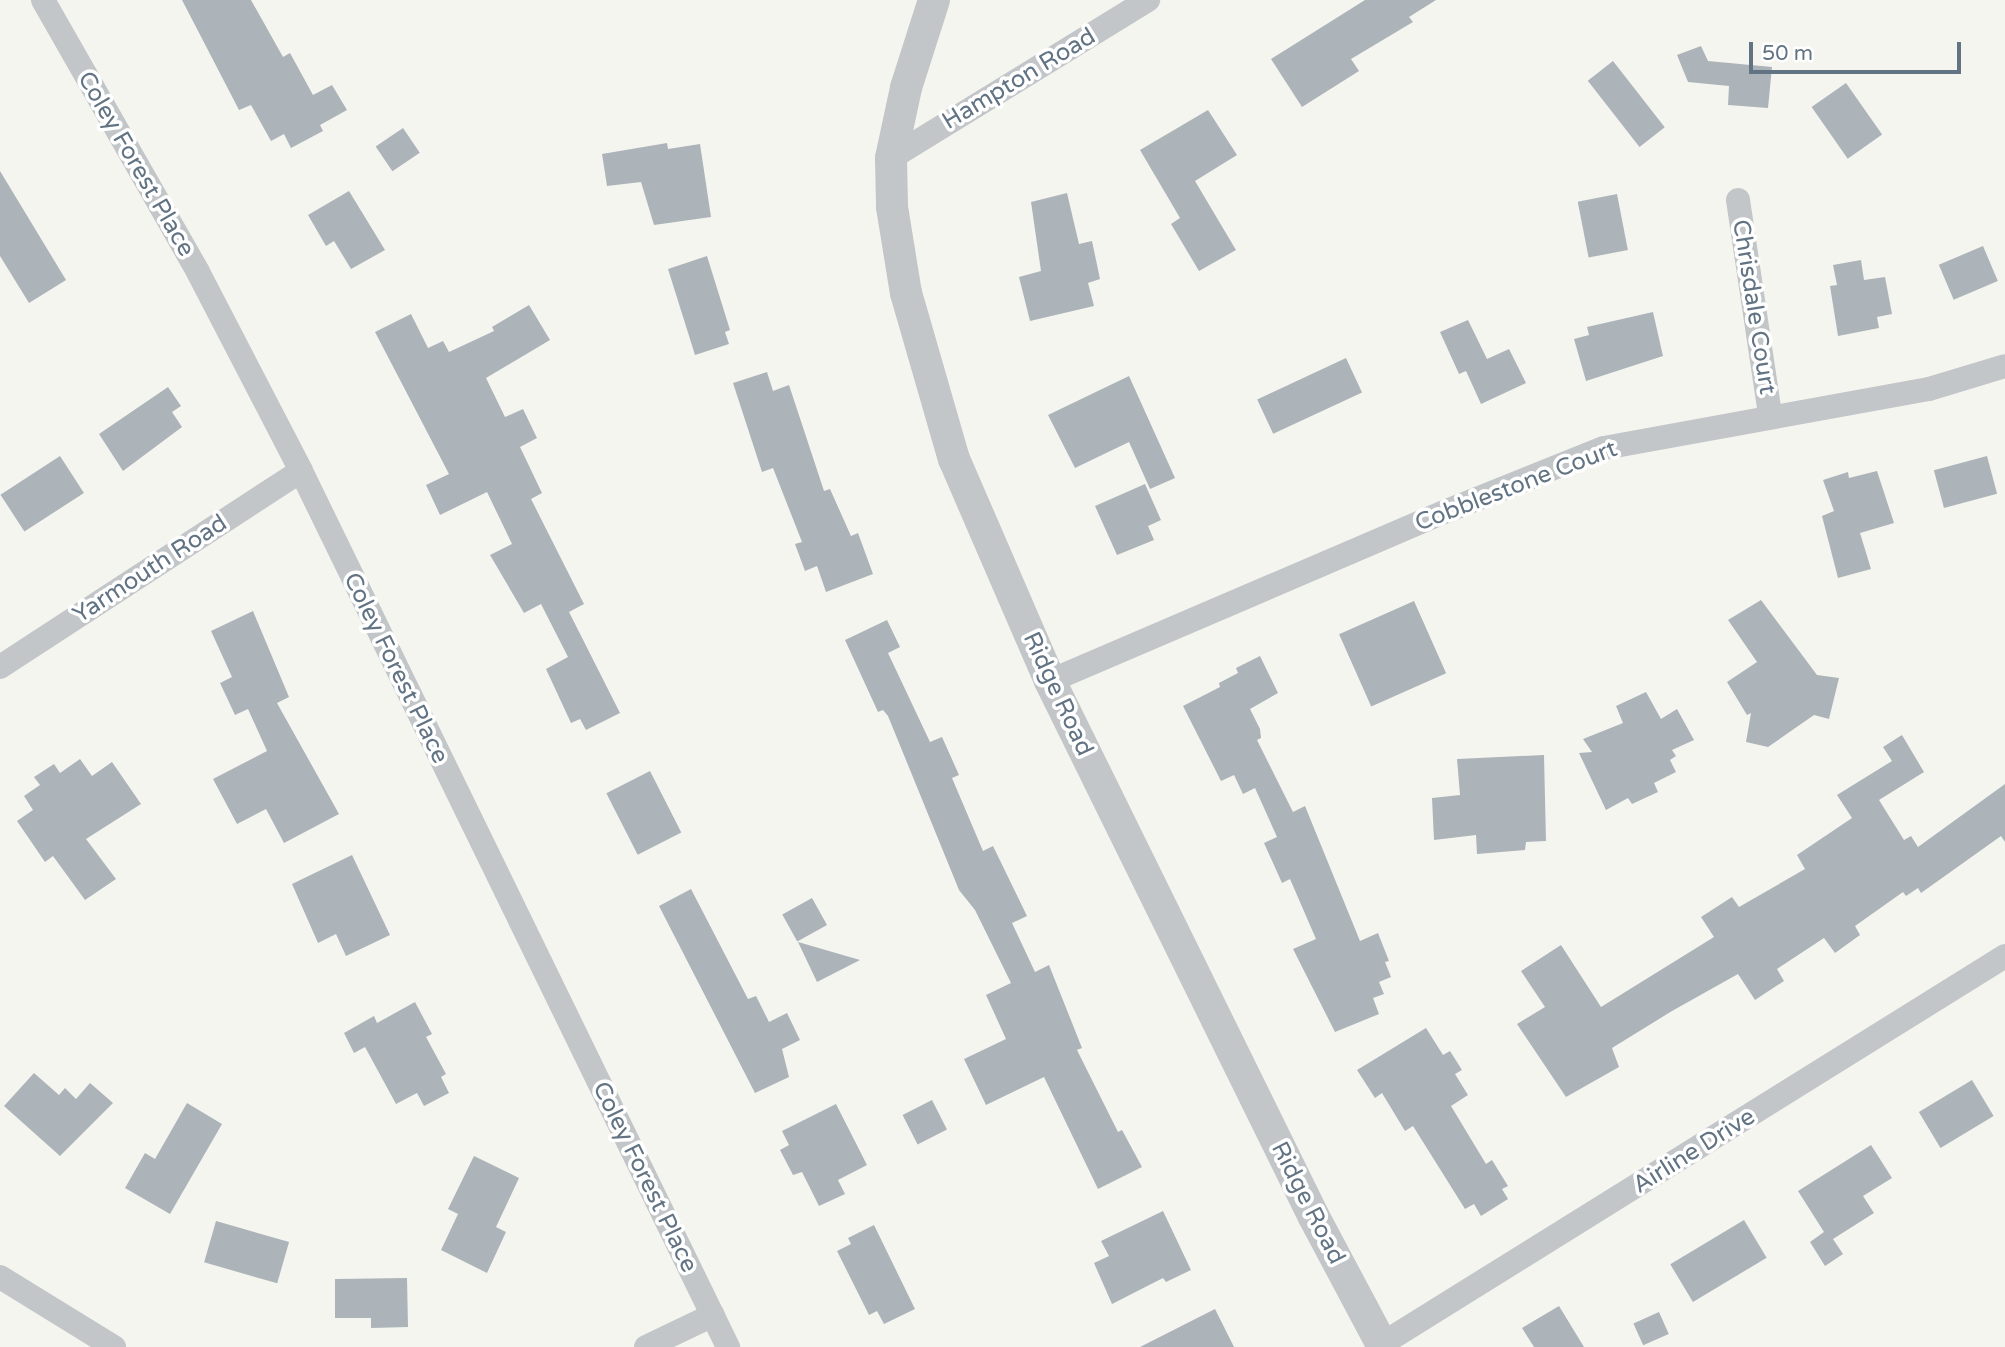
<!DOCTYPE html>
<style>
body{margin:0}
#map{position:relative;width:2005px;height:1347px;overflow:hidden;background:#f5f5f0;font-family:"Varela Round",sans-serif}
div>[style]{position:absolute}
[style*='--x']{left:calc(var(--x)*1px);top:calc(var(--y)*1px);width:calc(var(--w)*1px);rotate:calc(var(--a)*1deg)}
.building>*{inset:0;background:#acb3b9;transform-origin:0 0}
.minor>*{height:24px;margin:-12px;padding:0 12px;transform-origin:12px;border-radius:12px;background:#c2c6c9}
.tertiary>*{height:32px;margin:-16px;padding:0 16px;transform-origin:16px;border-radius:16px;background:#c2c6c9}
span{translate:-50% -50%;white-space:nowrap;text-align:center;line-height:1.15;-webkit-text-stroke:7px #fff;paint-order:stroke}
.street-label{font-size:24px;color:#627383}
.scale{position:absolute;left:1749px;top:42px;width:212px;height:32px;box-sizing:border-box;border:4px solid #627383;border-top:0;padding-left:9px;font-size:21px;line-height:24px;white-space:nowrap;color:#627383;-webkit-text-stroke:5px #fff;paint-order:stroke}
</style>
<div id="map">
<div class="building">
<div style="clip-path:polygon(182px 0,251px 0,283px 57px,290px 53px,313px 95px,332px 85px,347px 110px,320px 125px,323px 131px,291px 148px,284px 134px,271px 141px,251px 105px,239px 110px)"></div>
<div style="clip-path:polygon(1365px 0,1436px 0,1409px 17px,1413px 22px,1351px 59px,1359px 71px,1302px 107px,1271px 59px)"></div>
<div style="clip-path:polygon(1701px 46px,1708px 61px,1772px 67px,1768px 108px,1728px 105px,1729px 86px,1688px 82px,1677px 55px)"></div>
<div style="left:1613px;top:61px;width:84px;height:32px;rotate:52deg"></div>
<div style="left:1846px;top:83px;width:63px;height:42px;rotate:55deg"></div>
<div style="clip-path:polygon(1208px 110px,1237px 155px,1195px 181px,1236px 250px,1199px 271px,1171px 224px,1180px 218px,1140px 150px)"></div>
<div style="left:403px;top:128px;width:30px;height:33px;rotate:56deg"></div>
<div style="clip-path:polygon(667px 143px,668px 149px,700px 144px,711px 217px,654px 225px,641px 182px,607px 186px,602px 154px)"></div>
<div style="clip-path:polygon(0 171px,66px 280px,29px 303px,0 256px)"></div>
<div style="clip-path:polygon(349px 191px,385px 250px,351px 269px,334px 241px,326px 246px,308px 215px)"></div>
<div style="clip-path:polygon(1067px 193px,1079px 244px,1092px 241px,1100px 279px,1088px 283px,1094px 306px,1030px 321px,1019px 277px,1041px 271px,1031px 202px)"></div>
<div style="left:1617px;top:194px;width:57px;height:40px;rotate:79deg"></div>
<div style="left:1983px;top:246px;width:38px;height:48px;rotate:67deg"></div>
<div style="clip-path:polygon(707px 256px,730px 330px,725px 332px,729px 344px,695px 355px,668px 269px)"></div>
<div style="clip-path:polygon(1861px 260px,1864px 280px,1885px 277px,1892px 314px,1877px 317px,1879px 328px,1838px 336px,1830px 286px,1837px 285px,1833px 265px)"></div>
<div style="clip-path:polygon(529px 305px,550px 340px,486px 378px,505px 417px,523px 409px,537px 438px,520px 447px,542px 493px,531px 499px,584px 604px,569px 612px,620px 713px,586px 730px,580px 719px,571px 723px,546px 669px,568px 657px,541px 604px,524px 613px,490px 555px,512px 544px,487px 492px,440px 515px,426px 485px,449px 474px,375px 332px,411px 314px,428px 348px,443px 341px,449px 352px,494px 331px,492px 327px)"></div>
<div style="clip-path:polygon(1653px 312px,1663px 356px,1586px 381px,1574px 339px,1589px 335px,1587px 327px)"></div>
<div style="clip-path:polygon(1468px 320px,1487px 359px,1509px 349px,1526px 383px,1481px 404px,1466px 371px,1459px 374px,1440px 332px)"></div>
<div style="left:1346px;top:358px;width:38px;height:98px;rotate:65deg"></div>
<div style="clip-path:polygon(767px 372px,773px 391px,789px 385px,824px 491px,830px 489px,851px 536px,858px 533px,873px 574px,826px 592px,817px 566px,805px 571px,795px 544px,802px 542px,773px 468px,762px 472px,733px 383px)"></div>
<div style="clip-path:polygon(1129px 376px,1175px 478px,1150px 489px,1129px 442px,1075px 468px,1048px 415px)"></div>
<div style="clip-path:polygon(168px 387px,181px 406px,172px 412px,182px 427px,123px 471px,99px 434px)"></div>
<div style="left:60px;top:456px;width:44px;height:71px;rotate:57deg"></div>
<div style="left:1987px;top:456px;width:39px;height:55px;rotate:75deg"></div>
<div style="clip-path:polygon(1877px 471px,1894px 523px,1860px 533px,1871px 569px,1838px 578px,1822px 516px,1834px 511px,1823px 480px,1848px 472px,1849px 478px)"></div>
<div style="clip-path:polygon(1145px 484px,1161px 520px,1148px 526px,1154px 540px,1117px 555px,1095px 506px)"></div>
<div style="clip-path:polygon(1761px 600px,1817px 675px,1839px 678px,1829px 719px,1814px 715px,1768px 747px,1746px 742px,1751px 713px,1747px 715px,1727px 682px,1757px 662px,1728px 620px)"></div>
<div style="left:1414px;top:601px;width:79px;height:82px;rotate:66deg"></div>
<div style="clip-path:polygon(253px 611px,289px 697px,277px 703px,339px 814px,284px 843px,266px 809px,237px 824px,213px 779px,267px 751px,248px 709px,235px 715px,220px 683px,232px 677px,211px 631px)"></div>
<div style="clip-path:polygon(887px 620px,900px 647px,888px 653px,930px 742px,942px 737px,959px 775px,952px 778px,983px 851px,993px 846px,1027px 916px,1012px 923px,1035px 972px,1049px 965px,1082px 1048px,1077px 1050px,1118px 1132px,1122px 1130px,1142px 1167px,1098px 1189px,1044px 1077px,986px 1105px,964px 1059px,1006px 1039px,986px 995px,1011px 983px,975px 910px,959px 890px,888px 716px,883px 710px,878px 712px,845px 640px)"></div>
<div style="clip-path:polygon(1260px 656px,1278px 693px,1250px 709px,1260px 729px,1261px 738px,1257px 740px,1293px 812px,1305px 806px,1360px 941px,1378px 933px,1389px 961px,1385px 962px,1391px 977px,1379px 982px,1384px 994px,1373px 998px,1379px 1014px,1335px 1032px,1293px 949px,1316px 939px,1290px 879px,1282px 883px,1264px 843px,1277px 837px,1255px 788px,1243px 794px,1234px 775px,1221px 781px,1183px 706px,1220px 687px,1219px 683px,1238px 673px,1236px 668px)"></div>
<div style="clip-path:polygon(1646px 692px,1661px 719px,1677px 709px,1694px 740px,1672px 750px,1676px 756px,1670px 760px,1676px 772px,1654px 783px,1658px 792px,1632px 804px,1628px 798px,1606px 810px,1579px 753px,1592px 752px,1583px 739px,1623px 723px,1616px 706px)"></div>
<div style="clip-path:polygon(1902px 735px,1924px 772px,1879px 800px,1904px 840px,1911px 836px,1918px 847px,2005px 784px,2005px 842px,2001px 836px,1921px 893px,1918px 888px,1906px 896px,1903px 892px,1855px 926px,1860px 935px,1835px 953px,1824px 938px,1777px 969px,1784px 981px,1755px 1000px,1738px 974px,1672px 1011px,1612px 1048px,1619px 1067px,1566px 1097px,1517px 1024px,1545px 1007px,1521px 971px,1561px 945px,1601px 1007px,1714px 937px,1701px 917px,1732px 897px,1739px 907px,1805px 869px,1797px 855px,1852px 818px,1837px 795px,1892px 761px,1883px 747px)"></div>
<div style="clip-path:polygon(1544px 755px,1546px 841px,1526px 842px,1525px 850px,1477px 854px,1476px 835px,1434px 840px,1432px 798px,1460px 795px,1457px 759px)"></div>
<div style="clip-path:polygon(80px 759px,92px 776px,112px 762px,141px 804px,86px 839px,116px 879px,85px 900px,53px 856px,45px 862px,17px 821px,33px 810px,24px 796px,40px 785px,34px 777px,54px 764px,60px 773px)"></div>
<div style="left:650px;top:771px;width:69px;height:49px;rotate:63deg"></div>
<div style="clip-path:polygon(352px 855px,390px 935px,346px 956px,336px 934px,318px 943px,292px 884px)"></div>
<div style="clip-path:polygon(691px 889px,748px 999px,756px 996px,769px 1022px,787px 1013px,800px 1040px,782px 1049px,789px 1077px,755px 1093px,659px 906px)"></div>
<div style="left:812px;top:898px;width:31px;height:34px;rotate:61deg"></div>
<div style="clip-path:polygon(798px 942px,860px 960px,817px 982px)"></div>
<div style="clip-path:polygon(415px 1002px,432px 1034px,426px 1037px,446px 1074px,441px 1077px,449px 1093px,424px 1106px,417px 1093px,396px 1104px,365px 1047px,354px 1053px,344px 1033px,374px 1016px,377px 1023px)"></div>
<div style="clip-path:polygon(1426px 1028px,1443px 1055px,1450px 1051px,1462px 1070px,1455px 1074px,1468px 1095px,1451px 1106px,1486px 1164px,1492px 1160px,1508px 1186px,1502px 1189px,1508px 1199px,1481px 1216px,1474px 1204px,1465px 1209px,1413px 1126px,1405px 1131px,1382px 1093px,1375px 1098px,1357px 1070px)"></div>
<div style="clip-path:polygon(34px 1073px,59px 1095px,65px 1088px,76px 1099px,90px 1083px,113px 1103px,60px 1156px,4px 1106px)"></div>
<div style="left:1972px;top:1080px;width:42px;height:62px;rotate:59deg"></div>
<div style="left:932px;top:1100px;width:33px;height:33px;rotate:63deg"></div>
<div style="clip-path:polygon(187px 1103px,222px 1124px,170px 1214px,125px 1188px,145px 1153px,155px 1159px)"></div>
<div style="clip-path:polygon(836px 1104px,867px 1165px,838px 1180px,845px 1194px,819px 1206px,802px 1172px,793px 1175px,780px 1150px,789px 1145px,782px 1131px)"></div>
<div style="clip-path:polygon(1871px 1145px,1892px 1178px,1863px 1196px,1874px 1213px,1833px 1239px,1843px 1254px,1825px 1266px,1810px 1242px,1824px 1232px,1798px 1191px)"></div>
<div style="clip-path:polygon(474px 1156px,519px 1178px,496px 1227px,506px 1232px,487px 1273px,441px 1250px,458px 1214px,448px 1209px)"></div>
<div style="clip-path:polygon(1163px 1211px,1191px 1270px,1166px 1282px,1163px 1278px,1112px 1304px,1094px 1263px,1109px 1256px,1101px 1241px)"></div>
<div style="left:1744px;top:1220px;width:44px;height:86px;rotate:59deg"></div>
<div style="left:216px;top:1221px;width:76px;height:43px;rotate:16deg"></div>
<div style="clip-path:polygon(874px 1225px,915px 1309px,884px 1324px,877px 1311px,869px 1315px,837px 1251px,851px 1244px,848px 1238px)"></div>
<div style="clip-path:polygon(407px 1278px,408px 1327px,371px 1328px,371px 1318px,335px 1318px,335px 1279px)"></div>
<div style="clip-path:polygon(1559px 1306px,1584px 1347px,1534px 1347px,1522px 1328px)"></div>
<div style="clip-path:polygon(1215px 1309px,1234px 1347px,1140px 1347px)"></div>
<div style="left:1659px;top:1312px;width:24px;height:28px;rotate:66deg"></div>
</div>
<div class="minor">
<div style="--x:43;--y:0;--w:313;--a:60.3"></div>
<div style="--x:198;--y:272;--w:224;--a:62.6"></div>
<div style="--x:301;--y:471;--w:975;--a:64.01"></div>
<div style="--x:891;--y:158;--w:302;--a:-31.6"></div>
<div style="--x:1738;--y:200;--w:217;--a:81.5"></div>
<div style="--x:0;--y:667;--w:359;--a:-33.1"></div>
<div style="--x:1050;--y:681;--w:432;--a:-23.2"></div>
<div style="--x:1447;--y:511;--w:169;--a:-21.9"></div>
<div style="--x:1604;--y:448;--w:330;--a:-10.3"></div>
<div style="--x:1929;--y:389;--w:79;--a:-16.8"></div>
<div style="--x:0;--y:1277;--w:134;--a:31.6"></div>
<div style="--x:1382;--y:1344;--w:734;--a:-31.91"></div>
<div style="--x:646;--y:1347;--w:74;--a:-25.5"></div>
</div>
<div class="tertiary">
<div style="--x:934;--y:0;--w:92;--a:107.7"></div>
<div style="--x:906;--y:88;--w:72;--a:102.1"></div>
<div style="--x:891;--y:158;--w:49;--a:88.8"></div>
<div style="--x:892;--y:207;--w:87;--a:80.8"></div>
<div style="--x:906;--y:293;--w:173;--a:73.9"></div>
<div style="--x:954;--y:459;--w:242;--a:66.6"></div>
<div style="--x:1050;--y:681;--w:597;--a:63.78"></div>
<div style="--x:1314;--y:1217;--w:147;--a:62"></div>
</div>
<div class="street-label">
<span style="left:1019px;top:79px;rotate:-31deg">Hampton Road</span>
<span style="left:136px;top:164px;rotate:60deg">Coley Forest Place</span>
<span style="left:1754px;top:307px;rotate:81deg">Chrisdale Court</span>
<span style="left:1516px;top:486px;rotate:-21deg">Cobblestone Court</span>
<span style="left:150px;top:569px;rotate:-33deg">Yarmouth Road</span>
<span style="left:396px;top:668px;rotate:64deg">Coley Forest Place</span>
<span style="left:1058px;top:694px;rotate:65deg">Ridge Road</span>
<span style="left:1694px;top:1151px;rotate:-32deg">Airline Drive</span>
<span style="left:645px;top:1177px;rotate:64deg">Coley Forest Place</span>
<span style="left:1308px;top:1203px;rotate:63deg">Ridge Road</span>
</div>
<div class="scale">50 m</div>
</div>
